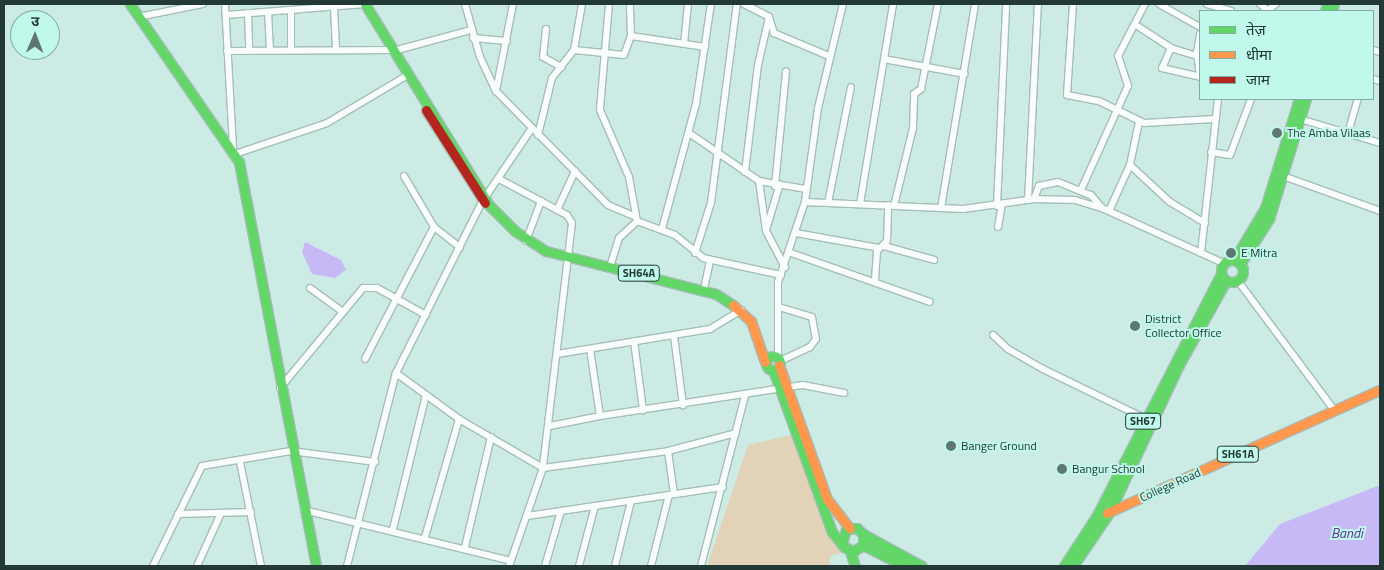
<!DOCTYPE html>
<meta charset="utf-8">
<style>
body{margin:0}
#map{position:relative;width:1384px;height:570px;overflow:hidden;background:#cdebe5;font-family:"Titillium Web","Noto Sans Devanagari",sans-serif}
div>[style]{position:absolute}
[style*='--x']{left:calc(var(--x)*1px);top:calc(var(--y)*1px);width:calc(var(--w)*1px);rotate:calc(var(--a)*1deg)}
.green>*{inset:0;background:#e2d2b8}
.water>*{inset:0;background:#c7b9f5}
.roads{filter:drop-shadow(1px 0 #a5bdb8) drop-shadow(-1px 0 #a5bdb8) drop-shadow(0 1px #a5bdb8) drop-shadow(0 -1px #a5bdb8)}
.street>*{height:6px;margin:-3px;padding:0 3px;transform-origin:3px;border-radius:3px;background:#f8fcfb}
.fast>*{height:9px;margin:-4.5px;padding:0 4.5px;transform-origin:4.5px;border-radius:4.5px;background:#63d668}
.fast>.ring{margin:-4.5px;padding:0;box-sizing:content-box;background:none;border:9px solid #63d668;border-radius:50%}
.slow>*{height:9px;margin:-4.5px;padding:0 4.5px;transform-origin:4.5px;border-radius:4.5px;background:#ff974d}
.jam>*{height:9px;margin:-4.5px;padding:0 4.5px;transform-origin:4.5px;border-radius:4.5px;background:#b3261e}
.dots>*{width:14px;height:14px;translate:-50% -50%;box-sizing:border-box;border:2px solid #c0f8ec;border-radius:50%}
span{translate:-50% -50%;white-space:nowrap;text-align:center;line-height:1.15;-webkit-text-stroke:4px #c0f8ec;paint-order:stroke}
.shield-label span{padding:1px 4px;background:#c0f8ec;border:1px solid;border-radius:4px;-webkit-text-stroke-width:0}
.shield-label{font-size:11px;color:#223935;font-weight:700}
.poi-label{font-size:12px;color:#223935}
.left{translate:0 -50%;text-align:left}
.street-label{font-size:12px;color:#223935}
.water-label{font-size:14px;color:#5f3297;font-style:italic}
.frame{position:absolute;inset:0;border:5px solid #223935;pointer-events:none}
.legend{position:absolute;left:1199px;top:10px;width:175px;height:90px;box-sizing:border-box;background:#c0f8ec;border:1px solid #81aca3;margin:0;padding:6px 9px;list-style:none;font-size:15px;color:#223935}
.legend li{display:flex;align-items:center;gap:10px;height:25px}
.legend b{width:25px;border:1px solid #81aca3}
.north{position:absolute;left:10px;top:10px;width:50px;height:50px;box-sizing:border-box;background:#c0f8ec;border:1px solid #81aca3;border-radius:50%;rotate:1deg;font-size:14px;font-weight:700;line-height:20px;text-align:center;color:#223935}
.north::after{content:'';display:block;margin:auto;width:18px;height:22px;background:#5e7773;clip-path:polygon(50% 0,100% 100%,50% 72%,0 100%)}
</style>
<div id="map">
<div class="green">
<div style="clip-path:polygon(796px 434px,842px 553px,830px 556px,830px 566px,707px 566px,748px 445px)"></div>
</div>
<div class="water">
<div style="clip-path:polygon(305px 242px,341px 260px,346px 270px,335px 278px,312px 274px,302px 252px)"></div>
<div style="clip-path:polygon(1380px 485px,1380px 566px,1245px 566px,1280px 524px)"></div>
</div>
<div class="roads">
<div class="street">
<div style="--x:225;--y:4;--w:145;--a:86.8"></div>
<div style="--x:465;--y:4;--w:55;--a:74.2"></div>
<div style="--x:480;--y:57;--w:38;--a:65"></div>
<div style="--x:496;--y:91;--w:160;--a:45.5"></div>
<div style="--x:608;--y:205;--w:28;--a:23"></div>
<div style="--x:609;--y:4;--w:106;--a:94.9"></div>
<div style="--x:600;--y:110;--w:73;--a:66.6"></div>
<div style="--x:629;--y:177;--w:45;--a:79.7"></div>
<div style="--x:637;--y:221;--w:40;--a:20.2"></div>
<div style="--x:675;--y:235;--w:36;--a:39"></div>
<div style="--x:703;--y:258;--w:80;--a:12.3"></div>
<div style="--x:744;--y:4;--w:28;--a:27"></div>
<div style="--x:769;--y:17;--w:17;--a:73"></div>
<div style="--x:774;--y:33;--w:60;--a:22.7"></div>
<div style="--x:1073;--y:4;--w:91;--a:93.8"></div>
<div style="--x:1067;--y:95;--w:33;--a:11"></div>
<div style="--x:1099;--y:101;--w:50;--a:26.1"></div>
<div style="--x:1144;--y:123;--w:70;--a:-3.3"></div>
<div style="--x:1159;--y:4;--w:47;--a:29.3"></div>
<div style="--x:1207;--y:4;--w:25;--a:16"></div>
<div style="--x:1260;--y:4;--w:11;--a:41"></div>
<div style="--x:334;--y:7;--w:43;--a:87.3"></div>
<div style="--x:291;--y:10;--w:40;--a:90"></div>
<div style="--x:1267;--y:11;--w:11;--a:-38"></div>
<div style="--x:268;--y:12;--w:38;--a:87"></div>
<div style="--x:248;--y:13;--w:37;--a:88"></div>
<div style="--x:226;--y:15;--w:140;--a:-4.5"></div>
<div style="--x:138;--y:17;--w:66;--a:-11.3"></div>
<div style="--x:1139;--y:27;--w:38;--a:33"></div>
<div style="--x:546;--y:29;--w:28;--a:96"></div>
<div style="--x:543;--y:57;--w:21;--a:29"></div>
<div style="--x:1200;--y:34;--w:18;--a:99"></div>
<div style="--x:1197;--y:52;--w:24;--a:83"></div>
<div style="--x:631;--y:36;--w:75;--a:8.5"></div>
<div style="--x:473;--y:38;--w:34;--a:5"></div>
<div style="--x:684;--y:44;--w:40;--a:-84.3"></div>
<div style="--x:574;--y:50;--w:50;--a:5.7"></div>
<div style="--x:624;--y:55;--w:20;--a:-70"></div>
<div style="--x:631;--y:36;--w:32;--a:-92"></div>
<div style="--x:1373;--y:50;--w:7;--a:16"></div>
<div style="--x:227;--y:51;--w:170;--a:-0.3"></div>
<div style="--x:397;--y:50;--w:77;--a:-15.1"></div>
<div style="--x:1197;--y:56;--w:27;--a:-163"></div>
<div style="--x:1171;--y:48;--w:22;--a:114"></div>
<div style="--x:1162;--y:68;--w:39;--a:13"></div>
<div style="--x:884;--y:59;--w:82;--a:10.5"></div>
<div style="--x:1373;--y:79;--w:7;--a:16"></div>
<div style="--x:496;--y:91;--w:89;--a:-78.9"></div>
<div style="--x:1300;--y:119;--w:84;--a:16.7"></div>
<div style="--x:689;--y:133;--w:85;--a:34.4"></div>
<div style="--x:759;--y:181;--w:48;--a:9.7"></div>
<div style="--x:1348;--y:133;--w:35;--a:-74"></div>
<div style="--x:538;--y:135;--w:59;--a:-76.2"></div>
<div style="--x:552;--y:78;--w:36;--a:-52"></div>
<div style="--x:574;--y:50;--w:47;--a:-80.1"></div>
<div style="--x:1211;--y:152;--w:19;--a:9"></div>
<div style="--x:1230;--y:155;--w:60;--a:-69.4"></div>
<div style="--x:235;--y:154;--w:97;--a:-18.6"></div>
<div style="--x:327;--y:123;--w:92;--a:-30.7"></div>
<div style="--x:1130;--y:165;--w:54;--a:42.8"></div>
<div style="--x:1170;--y:202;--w:41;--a:31"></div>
<div style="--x:745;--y:172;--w:108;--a:-83.1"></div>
<div style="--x:758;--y:65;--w:49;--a:-77.1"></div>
<div style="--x:404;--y:176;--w:59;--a:59.5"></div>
<div style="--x:434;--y:227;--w:33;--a:38"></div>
<div style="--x:1283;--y:176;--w:103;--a:19.8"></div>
<div style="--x:499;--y:179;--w:77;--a:27.9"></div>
<div style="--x:567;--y:215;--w:9;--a:58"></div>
<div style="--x:572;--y:223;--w:247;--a:96.8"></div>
<div style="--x:543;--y:468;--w:104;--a:109.1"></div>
<div style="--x:759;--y:181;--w:50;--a:82"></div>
<div style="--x:766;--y:231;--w:41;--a:62.2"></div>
<div style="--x:775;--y:186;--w:115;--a:-84.5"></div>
<div style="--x:1081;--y:190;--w:114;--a:-65.7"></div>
<div style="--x:1128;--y:86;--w:32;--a:-108"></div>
<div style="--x:1118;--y:56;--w:59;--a:-62.6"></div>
<div style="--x:1034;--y:199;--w:14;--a:-69"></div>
<div style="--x:1039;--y:186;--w:19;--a:-12"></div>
<div style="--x:1058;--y:182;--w:35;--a:22"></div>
<div style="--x:1091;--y:195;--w:17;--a:50"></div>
<div style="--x:1028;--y:200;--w:196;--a:-87.1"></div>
<div style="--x:805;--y:202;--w:158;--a:2.5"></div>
<div style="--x:963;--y:209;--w:72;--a:-8"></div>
<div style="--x:1034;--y:199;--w:41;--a:1.4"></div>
<div style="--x:1075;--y:200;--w:28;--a:17"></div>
<div style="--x:1102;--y:208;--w:133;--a:24.4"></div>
<div style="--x:828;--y:203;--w:118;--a:-78.8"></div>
<div style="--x:860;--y:204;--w:203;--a:-80.6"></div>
<div style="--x:894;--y:206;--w:80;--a:-76.3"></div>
<div style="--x:913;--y:128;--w:34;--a:-88"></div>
<div style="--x:914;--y:94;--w:9;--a:-36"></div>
<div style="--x:921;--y:89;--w:87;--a:-78.7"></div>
<div style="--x:997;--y:206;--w:202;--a:-87.4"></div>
<div style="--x:941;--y:208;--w:207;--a:-80.5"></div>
<div style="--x:557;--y:210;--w:43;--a:-65.2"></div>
<div style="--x:1109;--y:211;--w:51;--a:-65.5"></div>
<div style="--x:1130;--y:165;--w:44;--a:-78.2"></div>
<div style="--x:998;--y:227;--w:22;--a:-80"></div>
<div style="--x:662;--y:229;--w:130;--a:-74.8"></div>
<div style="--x:696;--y:104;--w:101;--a:-81.5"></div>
<div style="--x:766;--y:230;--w:45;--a:-73.2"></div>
<div style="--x:796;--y:233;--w:84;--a:10.2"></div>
<div style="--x:526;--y:241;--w:43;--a:-69.4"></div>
<div style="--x:884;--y:246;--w:52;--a:15.6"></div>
<div style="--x:695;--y:253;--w:52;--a:-72.3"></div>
<div style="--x:711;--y:203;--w:201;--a:-82.6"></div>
<div style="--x:791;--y:253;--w:147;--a:19.4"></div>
<div style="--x:1201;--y:253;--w:155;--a:-83.7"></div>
<div style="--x:610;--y:267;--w:30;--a:-73"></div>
<div style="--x:619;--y:238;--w:25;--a:-43"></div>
<div style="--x:875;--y:280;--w:29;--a:-86"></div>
<div style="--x:877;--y:251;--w:14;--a:-45"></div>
<div style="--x:887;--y:241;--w:36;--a:-88"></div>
<div style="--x:1238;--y:281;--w:161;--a:53.3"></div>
<div style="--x:310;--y:288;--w:41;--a:36"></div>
<div style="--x:704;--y:289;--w:30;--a:-78"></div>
<div style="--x:779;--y:307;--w:34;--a:17"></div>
<div style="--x:812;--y:317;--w:22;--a:80"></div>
<div style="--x:816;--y:339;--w:10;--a:127"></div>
<div style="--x:810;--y:347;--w:33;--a:155"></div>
<div style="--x:993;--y:335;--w:21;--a:43"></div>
<div style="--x:1008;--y:349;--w:40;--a:29.7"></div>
<div style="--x:1043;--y:369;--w:112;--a:25.9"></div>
<div style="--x:674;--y:336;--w:70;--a:82.6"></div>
<div style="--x:634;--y:341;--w:70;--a:82.6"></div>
<div style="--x:557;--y:354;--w:155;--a:-9.3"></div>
<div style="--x:710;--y:329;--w:37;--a:-31"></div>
<div style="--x:778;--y:358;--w:76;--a:-90"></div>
<div style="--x:778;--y:282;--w:84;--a:-71.4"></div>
<div style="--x:805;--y:202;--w:95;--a:-82.1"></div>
<div style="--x:818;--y:108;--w:107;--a:-76.5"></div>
<div style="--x:365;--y:359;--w:149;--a:-62.4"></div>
<div style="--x:396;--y:373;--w:78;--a:36.1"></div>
<div style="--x:459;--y:419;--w:97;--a:30.3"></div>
<div style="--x:543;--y:468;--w:126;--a:-7.7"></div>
<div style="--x:668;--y:451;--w:70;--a:-14.8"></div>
<div style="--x:280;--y:388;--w:130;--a:-50.3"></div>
<div style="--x:363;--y:288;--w:14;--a:0"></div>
<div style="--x:377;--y:288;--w:56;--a:28.9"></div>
<div style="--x:600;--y:416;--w:205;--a:-8.7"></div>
<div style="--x:803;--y:385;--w:42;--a:11"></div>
<div style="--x:550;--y:426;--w:51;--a:-11.3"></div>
<div style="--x:600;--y:416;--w:68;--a:-98.5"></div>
<div style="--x:668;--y:451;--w:43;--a:82.1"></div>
<div style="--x:240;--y:462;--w:106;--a:78.6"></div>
<div style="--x:304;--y:510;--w:213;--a:13.8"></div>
<div style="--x:178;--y:514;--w:73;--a:-1.6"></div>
<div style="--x:527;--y:516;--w:198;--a:-8.4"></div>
<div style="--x:393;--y:529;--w:138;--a:-76.2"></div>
<div style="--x:425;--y:537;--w:123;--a:-73.9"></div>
<div style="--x:465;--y:547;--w:113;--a:-76.7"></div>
<div style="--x:153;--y:566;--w:111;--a:-63.9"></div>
<div style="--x:202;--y:466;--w:90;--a:-9.6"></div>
<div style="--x:291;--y:451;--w:85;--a:7.5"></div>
<div style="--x:197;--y:566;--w:58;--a:-65.6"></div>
<div style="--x:347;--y:566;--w:199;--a:-75.8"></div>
<div style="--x:396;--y:373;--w:191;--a:-63.3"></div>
<div style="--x:482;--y:202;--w:89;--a:-56"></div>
<div style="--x:545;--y:566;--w:57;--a:-73.8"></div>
<div style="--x:579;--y:566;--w:62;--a:-75.1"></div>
<div style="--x:615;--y:566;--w:67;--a:-76.2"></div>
<div style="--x:651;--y:566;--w:73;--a:-75.8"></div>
<div style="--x:701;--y:566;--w:176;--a:-75.5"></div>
</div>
<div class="fast">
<div style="--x:130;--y:4;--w:192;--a:55.4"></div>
<div style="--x:239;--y:162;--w:411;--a:79.2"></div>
<div style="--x:365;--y:4;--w:238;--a:58.3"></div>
<div style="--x:490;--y:206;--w:35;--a:45"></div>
<div style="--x:515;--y:231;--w:37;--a:33"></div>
<div style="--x:546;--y:251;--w:175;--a:14.2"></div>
<div style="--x:716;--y:294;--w:20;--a:33"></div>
<div style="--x:1325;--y:11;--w:7;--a:-74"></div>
<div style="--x:1332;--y:11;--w:7;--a:-74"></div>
<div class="ring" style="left:1221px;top:260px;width:13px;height:13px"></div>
<div style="--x:1234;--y:260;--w:61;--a:-59.2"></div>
<div style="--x:1265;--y:208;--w:114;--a:-72.7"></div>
<div style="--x:1240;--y:264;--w:54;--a:-57.2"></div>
<div style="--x:1269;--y:219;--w:126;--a:-72.9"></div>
<div class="ring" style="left:766px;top:356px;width:5px;height:5px"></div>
<div style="--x:773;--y:370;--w:172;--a:70"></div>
<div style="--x:832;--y:532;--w:19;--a:51"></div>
<div style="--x:844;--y:547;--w:11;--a:22"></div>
<div style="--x:854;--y:551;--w:11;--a:-34"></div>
<div style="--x:863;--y:545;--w:11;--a:-90"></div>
<div style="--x:863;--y:534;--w:8;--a:-135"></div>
<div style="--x:857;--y:528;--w:11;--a:175"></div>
<div style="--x:846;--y:529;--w:16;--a:105"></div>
<div style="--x:863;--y:534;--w:67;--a:28.5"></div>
<div style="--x:863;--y:545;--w:46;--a:27.1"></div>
<div style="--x:850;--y:551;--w:16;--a:72"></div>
<div style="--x:1064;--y:566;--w:59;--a:-56.9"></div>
<div style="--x:1096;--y:517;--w:273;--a:-62.8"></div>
<div style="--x:1073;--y:566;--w:64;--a:-55.8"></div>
<div style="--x:1109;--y:513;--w:164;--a:-64.7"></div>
<div style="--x:1179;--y:365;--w:96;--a:-60.8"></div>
</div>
<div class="slow">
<div style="--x:733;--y:305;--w:24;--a:42"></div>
<div style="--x:751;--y:321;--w:43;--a:71.1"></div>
<div style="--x:779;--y:365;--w:142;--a:70.3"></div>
<div style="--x:827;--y:499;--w:37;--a:52"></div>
<div style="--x:1107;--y:513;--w:299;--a:-24.3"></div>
</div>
<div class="jam">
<div style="--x:426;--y:110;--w:110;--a:57.6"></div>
</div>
</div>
<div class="dots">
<div style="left:1277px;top:133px;background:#5e7773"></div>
<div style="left:1231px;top:253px;background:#5e7773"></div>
<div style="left:1135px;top:326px;background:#5e7773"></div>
<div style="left:951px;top:446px;background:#5e7773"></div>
<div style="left:1062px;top:469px;background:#5e7773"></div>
</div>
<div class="shield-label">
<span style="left:639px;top:273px">SH64A</span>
<span style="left:1143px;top:421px">SH67</span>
<span style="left:1238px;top:454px">SH61A</span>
</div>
<div class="poi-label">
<span class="left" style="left:1287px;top:133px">The Amba Vilaas</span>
<span class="left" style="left:1241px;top:253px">E Mitra</span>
<span class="left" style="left:1145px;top:326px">District<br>Collector Office</span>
<span class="left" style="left:961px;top:446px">Banger Ground</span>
<span class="left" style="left:1072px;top:469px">Bangur School</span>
</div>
<div class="street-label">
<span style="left:1170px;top:485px;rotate:-24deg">College Road</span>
</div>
<div class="water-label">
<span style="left:1347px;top:533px">Bandi</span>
</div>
<div class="frame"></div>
<ul class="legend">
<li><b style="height:6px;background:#63d668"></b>तेज़</li>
<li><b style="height:6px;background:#ff974d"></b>धीमा</li>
<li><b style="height:6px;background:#b3261e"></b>जाम</li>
</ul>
<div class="north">उ</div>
</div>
